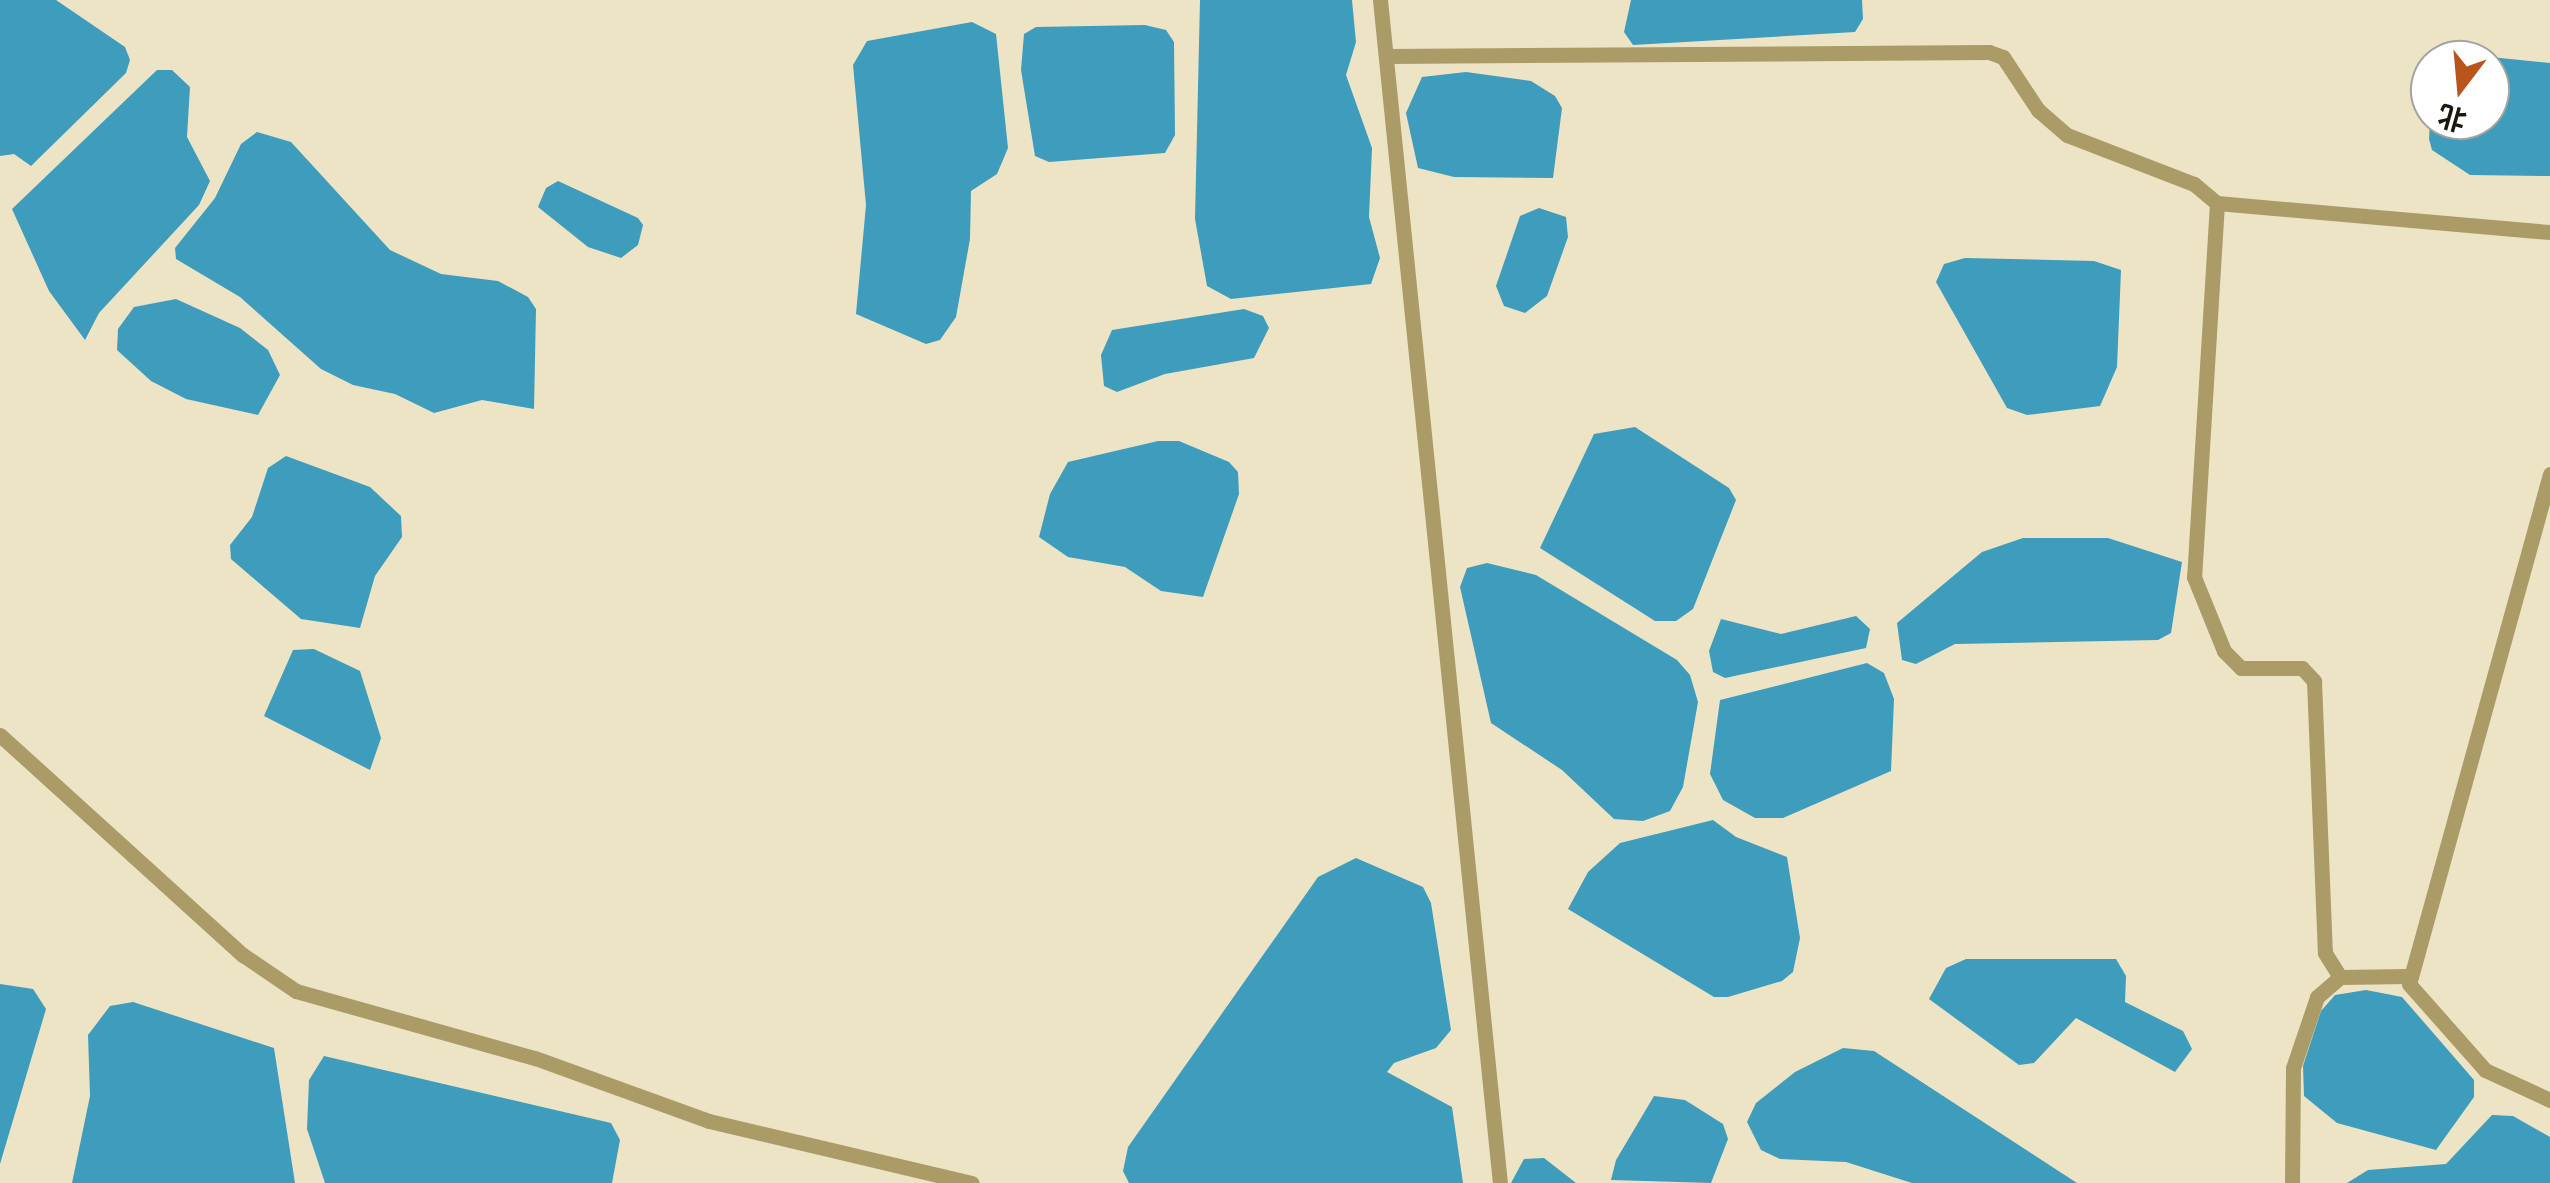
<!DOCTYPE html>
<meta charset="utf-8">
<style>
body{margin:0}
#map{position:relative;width:2550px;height:1183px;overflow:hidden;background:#ede4c5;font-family:"Source Sans 3","Noto Sans SC",sans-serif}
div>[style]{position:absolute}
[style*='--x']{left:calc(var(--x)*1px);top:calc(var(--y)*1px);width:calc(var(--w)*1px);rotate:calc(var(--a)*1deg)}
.water>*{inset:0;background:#3e9cbd}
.street>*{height:15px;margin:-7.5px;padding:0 7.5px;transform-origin:7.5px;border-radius:7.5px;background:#ab9b67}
span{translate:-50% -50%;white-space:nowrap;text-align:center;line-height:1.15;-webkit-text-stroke:9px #fff;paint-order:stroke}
.north{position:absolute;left:2410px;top:40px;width:100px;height:100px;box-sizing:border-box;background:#fff;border:2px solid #a4a39e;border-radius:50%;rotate:196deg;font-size:28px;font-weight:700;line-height:40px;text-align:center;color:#1b180d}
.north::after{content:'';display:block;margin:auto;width:35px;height:45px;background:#b8551d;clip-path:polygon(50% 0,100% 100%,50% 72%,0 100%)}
</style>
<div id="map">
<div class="water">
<div style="clip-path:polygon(0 0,56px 0,125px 47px,130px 60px,126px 73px,31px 166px,14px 154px,0 156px)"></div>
<div style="clip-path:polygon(1200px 0,1352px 0,1356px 42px,1346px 75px,1372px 148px,1369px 217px,1380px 258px,1371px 284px,1231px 299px,1207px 286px,1195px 219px)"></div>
<div style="clip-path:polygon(1631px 0,1862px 0,1863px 19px,1855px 32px,1633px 45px,1624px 32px)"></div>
<div style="clip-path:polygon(972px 22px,996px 34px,1008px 148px,997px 174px,971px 191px,970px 239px,956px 317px,940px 340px,926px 344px,856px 314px,866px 205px,853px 65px,867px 41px)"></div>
<div style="clip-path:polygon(1145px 25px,1166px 30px,1174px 42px,1175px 135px,1165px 153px,1049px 162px,1035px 156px,1021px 70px,1024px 34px,1036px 27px)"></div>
<div style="clip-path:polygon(2471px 55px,2550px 63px,2550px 176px,2470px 175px,2432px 150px,2429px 139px,2430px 120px,2490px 120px,2490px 60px,2456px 60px)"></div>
<div style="clip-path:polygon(157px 70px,172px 70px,190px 87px,187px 137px,210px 181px,199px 205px,99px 313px,85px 340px,49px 291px,12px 209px)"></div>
<div style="clip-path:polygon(1466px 72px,1531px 81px,1555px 96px,1562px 108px,1553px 178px,1454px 177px,1418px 168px,1406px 113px,1422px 77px)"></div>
<div style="clip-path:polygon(257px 132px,291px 142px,390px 250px,441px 274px,498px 281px,528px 297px,536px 309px,534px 409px,482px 400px,434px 413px,395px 394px,353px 385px,321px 369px,240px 297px,176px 259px,175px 248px,215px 198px,241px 144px)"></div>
<div style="clip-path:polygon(558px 181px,638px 218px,643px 225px,638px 245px,621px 258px,588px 247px,538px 207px,546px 188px)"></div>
<div style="clip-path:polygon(1539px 208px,1566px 217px,1568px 237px,1547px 296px,1525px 313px,1504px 306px,1496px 286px,1520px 216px)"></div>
<div style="clip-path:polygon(1965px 258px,2094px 261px,2121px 270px,2117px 367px,2100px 406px,2027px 415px,2007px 408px,1936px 282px,1944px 264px)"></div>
<div style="clip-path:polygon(176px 299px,240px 328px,268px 350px,280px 375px,258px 415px,186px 399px,151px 381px,117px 350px,118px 329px,134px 307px)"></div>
<div style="clip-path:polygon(1244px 309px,1263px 316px,1269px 328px,1254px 358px,1165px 374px,1117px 392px,1104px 386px,1101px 355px,1112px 330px)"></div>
<div style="clip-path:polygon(1635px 427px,1729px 488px,1736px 500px,1693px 609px,1676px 621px,1655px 621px,1540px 548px,1594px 434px)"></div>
<div style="clip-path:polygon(1158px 441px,1179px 441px,1229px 462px,1238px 472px,1239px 494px,1203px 597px,1161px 591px,1125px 567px,1068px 557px,1039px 537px,1050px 494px,1068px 462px)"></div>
<div style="clip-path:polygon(286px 456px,370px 487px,401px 516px,402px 537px,375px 576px,360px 628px,301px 619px,231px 559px,230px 545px,252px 517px,268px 468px)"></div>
<div style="clip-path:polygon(2023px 538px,2108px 538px,2182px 562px,2171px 633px,2158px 640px,1955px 644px,1916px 664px,1902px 660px,1897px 623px,1982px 552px)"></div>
<div style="clip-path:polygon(1487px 563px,1536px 575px,1677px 660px,1690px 675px,1698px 702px,1683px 787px,1670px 811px,1643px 821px,1614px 819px,1562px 770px,1491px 723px,1460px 587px,1467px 568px)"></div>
<div style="clip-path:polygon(1856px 616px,1870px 629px,1866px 648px,1725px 678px,1713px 672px,1709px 651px,1721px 619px,1781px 634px)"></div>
<div style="clip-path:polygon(314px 649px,360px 671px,381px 738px,370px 770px,264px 716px,293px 650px)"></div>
<div style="clip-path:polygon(1867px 663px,1884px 673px,1894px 699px,1891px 771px,1783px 818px,1755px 818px,1723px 800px,1710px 774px,1720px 700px)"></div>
<div style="clip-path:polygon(1713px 820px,1736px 837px,1787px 857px,1800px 938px,1793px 972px,1782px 981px,1728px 997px,1714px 997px,1568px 909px,1588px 872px,1620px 843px)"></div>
<div style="clip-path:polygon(1356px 858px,1423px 887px,1431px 903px,1451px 1030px,1436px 1048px,1394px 1063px,1387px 1072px,1452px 1107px,1463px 1183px,1129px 1183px,1123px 1171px,1128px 1147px,1318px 877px)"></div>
<div style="clip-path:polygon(1966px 959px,2116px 959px,2126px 976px,2125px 1002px,2183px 1031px,2192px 1049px,2175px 1072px,2076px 1018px,2034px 1063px,2019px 1065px,1929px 999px,1946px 968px)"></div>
<div style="clip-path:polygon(0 984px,33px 989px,46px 1009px,0 1164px)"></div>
<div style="clip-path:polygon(2366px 990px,2402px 997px,2474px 1080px,2474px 1097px,2436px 1150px,2337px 1123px,2304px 1096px,2303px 1066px,2321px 1011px,2335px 995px)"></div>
<div style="clip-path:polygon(133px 1002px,274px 1048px,295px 1183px,72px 1183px,90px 1096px,88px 1035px,110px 1006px)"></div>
<div style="clip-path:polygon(1843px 1048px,1874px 1051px,2077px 1183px,1912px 1183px,1846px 1162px,1780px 1159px,1761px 1150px,1747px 1122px,1756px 1103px,1795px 1072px)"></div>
<div style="clip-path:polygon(324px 1056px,611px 1123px,620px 1140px,612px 1183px,325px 1183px,307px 1129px,309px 1080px)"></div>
<div style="clip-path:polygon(1654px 1096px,1685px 1100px,1723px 1124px,1728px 1139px,1711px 1183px,1611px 1180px,1616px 1160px)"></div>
<div style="clip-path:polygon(2492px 1115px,2513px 1116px,2550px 1137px,2550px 1183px,2347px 1183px,2368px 1170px,2446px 1164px)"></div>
<div style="clip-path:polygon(1544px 1158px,1576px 1183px,1511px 1183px,1524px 1159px)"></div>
</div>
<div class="street">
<div style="--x:1380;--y:0;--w:1189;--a:84.21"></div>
<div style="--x:1387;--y:56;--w:602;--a:-0.38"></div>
<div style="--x:1989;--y:52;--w:15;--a:20"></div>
<div style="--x:2003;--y:57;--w:64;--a:56.6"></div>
<div style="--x:2038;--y:110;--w:38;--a:41"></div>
<div style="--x:2067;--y:135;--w:136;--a:21.1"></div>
<div style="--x:2194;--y:184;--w:30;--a:40"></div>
<div style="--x:2217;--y:203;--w:334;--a:5"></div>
<div style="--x:2217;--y:203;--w:375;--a:93.5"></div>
<div style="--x:2194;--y:577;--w:80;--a:67.9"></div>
<div style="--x:2224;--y:651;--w:24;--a:45"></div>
<div style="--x:2241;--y:668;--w:61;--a:0"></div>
<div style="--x:2302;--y:668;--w:18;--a:47"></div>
<div style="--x:2314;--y:681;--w:272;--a:87.7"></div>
<div style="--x:2325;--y:953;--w:28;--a:58"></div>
<div style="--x:2550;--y:474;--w:529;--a:105.45"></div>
<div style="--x:2409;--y:984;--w:115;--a:48.5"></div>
<div style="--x:2485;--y:1070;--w:72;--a:24.8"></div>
<div style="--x:0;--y:735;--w:328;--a:42.2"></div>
<div style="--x:243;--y:955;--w:64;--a:34.2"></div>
<div style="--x:296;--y:991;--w:248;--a:15.7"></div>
<div style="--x:535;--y:1058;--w:185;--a:19.9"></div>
<div style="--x:709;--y:1121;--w:270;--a:13.3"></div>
<div style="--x:2292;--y:1183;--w:115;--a:-89.5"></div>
<div style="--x:2293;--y:1068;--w:75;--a:-71.3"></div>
<div style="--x:2317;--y:997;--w:30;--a:-41"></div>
<div style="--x:2340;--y:977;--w:69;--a:-0.8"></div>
</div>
<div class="north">北</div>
</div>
